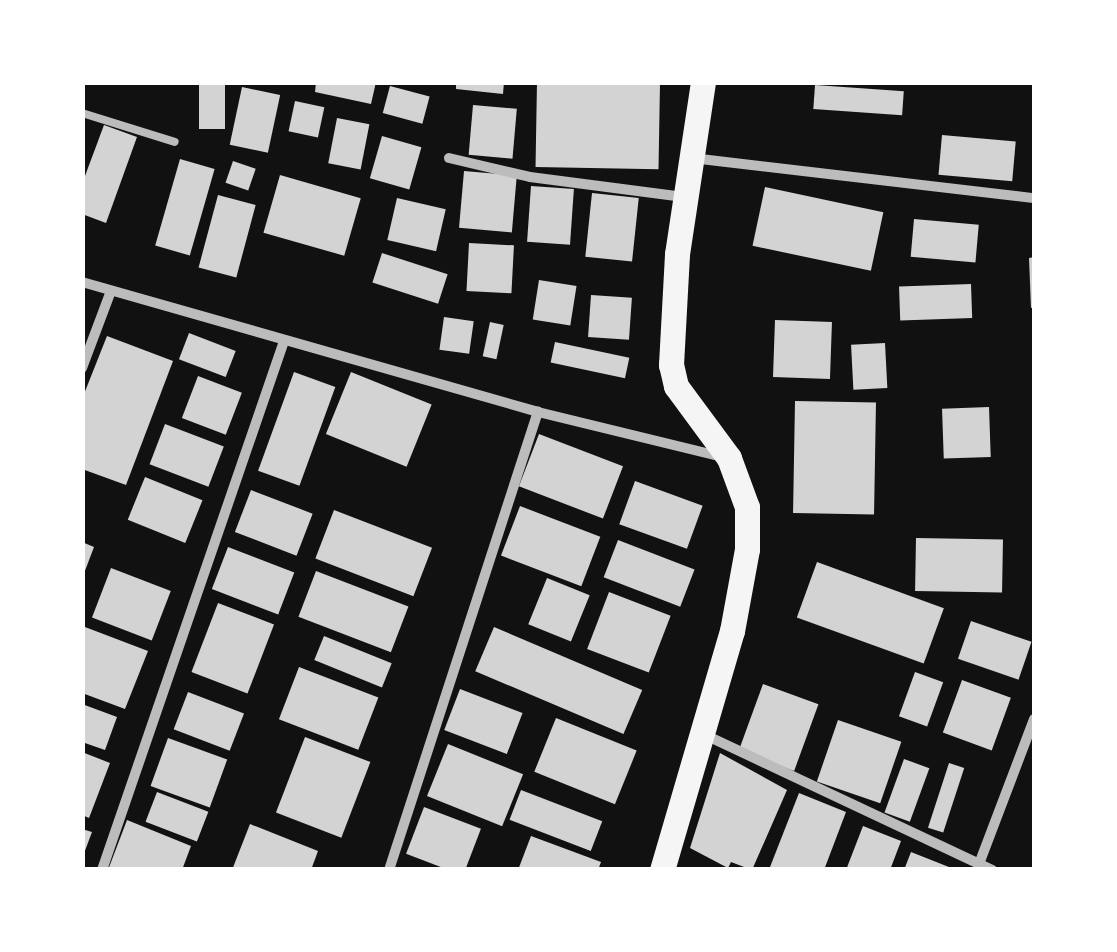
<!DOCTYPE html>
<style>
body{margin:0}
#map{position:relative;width:1117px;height:952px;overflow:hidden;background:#111;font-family:Inter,sans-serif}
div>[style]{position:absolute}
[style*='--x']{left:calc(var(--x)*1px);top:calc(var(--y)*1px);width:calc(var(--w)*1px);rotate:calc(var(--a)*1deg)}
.building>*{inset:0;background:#d3d3d3;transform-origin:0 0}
.service>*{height:8px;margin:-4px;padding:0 4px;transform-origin:4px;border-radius:4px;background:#bcbcbc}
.minor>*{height:10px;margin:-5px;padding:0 5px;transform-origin:5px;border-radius:5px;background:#bcbcbc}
.primary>*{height:25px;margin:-12.5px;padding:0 12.5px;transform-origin:12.5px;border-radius:12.5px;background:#f5f5f5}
span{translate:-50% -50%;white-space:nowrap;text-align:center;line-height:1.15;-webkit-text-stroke:10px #fff;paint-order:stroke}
.frame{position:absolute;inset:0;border:85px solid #fff;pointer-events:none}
</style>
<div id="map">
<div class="building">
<div style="left:199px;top:82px;width:26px;height:47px"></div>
<div style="clip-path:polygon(316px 82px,376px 82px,371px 104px,315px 92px)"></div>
<div style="clip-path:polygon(456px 82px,504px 82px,503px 94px,456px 89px)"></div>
<div style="left:537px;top:82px;width:123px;height:85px;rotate:1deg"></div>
<div style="left:815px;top:85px;width:89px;height:24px;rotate:4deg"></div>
<div style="left:390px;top:86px;width:41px;height:28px;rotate:15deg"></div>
<div style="left:242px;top:87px;width:39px;height:59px;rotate:12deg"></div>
<div style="left:295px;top:101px;width:30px;height:31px;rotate:12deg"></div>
<div style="left:473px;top:105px;width:44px;height:50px;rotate:5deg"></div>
<div style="left:337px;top:118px;width:33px;height:46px;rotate:11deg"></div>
<div style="clip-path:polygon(104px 125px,137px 137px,106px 223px,82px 214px,82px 184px)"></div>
<div style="left:942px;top:135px;width:74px;height:40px;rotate:5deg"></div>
<div style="left:382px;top:136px;width:41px;height:44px;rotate:16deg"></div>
<div style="left:180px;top:159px;width:36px;height:90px;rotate:16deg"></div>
<div style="left:233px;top:161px;width:24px;height:23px;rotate:19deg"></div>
<div style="left:464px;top:171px;width:53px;height:57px;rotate:5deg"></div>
<div style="left:280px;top:175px;width:84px;height:60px;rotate:16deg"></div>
<div style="left:531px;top:186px;width:43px;height:56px;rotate:4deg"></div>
<div style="left:765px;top:187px;width:121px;height:60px;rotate:12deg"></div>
<div style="left:592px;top:193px;width:47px;height:64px;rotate:6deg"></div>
<div style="left:218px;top:195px;width:39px;height:75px;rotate:15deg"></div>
<div style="left:397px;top:198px;width:50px;height:43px;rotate:13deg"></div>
<div style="left:914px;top:219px;width:65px;height:38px;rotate:5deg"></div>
<div style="left:469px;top:243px;width:45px;height:48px;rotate:3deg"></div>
<div style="left:382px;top:253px;width:69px;height:31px;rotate:18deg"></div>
<div style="clip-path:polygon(1034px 257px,1034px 307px,1031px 308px,1029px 258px)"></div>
<div style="left:539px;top:280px;width:38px;height:40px;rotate:9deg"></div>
<div style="left:971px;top:284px;width:34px;height:72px;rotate:88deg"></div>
<div style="left:591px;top:295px;width:41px;height:42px;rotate:4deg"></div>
<div style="left:444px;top:317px;width:30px;height:33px;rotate:8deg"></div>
<div style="left:775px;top:320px;width:57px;height:57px;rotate:2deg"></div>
<div style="left:490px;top:322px;width:14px;height:35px;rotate:12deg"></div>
<div style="left:189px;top:333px;width:50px;height:28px;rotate:21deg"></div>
<div style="clip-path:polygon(107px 336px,173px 361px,126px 485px,82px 469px,82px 399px)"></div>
<div style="left:555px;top:342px;width:76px;height:21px;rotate:12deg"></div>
<div style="left:885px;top:343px;width:45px;height:34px;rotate:87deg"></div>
<div style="left:294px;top:372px;width:44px;height:105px;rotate:20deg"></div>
<div style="left:351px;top:372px;width:87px;height:67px;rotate:22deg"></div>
<div style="left:198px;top:376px;width:47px;height:45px;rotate:21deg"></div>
<div style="left:795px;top:401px;width:81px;height:112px;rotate:1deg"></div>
<div style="left:989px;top:407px;width:50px;height:47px;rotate:88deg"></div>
<div style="left:165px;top:424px;width:63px;height:43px;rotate:21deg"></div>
<div style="left:539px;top:434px;width:90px;height:56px;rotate:21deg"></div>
<div style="left:145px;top:477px;width:62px;height:46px;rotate:22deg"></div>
<div style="left:635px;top:481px;width:72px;height:46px;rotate:20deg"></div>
<div style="left:251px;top:490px;width:66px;height:45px;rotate:21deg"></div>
<div style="left:520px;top:506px;width:86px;height:53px;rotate:21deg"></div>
<div style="left:334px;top:510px;width:105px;height:52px;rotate:21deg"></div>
<div style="left:916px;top:538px;width:87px;height:53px;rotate:1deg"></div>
<div style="left:618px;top:540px;width:82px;height:40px;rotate:21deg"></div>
<div style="clip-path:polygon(82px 542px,94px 547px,83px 576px,82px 576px)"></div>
<div style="left:228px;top:547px;width:71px;height:45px;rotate:21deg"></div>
<div style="left:817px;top:562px;width:135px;height:59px;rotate:20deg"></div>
<div style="left:111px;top:568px;width:64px;height:53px;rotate:21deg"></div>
<div style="left:316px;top:571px;width:99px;height:49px;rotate:21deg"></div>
<div style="left:547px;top:578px;width:46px;height:50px;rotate:22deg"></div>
<div style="left:609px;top:592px;width:66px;height:61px;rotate:21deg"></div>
<div style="left:218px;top:603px;width:60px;height:74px;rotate:21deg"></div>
<div style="left:971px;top:621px;width:64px;height:40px;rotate:19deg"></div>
<div style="clip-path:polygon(85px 627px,148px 651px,125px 709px,82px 693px)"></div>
<div style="left:494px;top:627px;width:161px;height:48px;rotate:23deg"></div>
<div style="left:324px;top:636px;width:73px;height:26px;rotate:22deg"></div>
<div style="left:299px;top:667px;width:85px;height:56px;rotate:21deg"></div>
<div style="left:915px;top:672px;width:30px;height:47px;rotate:20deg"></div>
<div style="left:962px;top:680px;width:52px;height:56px;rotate:20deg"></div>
<div style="left:763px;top:684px;width:59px;height:71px;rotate:20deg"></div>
<div style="left:460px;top:689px;width:67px;height:44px;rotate:21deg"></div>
<div style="left:188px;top:692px;width:60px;height:40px;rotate:21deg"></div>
<div style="clip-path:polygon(82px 704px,117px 717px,105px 750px,82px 742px)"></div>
<div style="left:556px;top:718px;width:87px;height:58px;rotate:22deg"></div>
<div style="left:838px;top:720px;width:67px;height:65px;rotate:19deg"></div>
<div style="left:305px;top:737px;width:70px;height:81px;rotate:21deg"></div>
<div style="left:168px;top:738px;width:63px;height:51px;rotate:20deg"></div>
<div style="left:448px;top:744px;width:81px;height:56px;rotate:22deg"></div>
<div style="clip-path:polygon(82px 752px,110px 763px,89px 818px,82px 815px)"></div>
<div style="clip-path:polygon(720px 753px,787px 790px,752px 870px,731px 862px,728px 868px,690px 848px)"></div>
<div style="left:904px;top:759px;width:27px;height:57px;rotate:20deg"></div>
<div style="left:949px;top:763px;width:16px;height:68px;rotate:18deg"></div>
<div style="left:521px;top:790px;width:87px;height:32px;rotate:21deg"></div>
<div style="left:157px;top:792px;width:55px;height:32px;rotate:21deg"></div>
<div style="clip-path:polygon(799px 793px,846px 812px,824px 870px,770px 867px)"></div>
<div style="left:424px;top:807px;width:61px;height:50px;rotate:21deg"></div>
<div style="clip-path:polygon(127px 820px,191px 846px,182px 870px,108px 870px)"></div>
<div style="clip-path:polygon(250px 824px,318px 851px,311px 870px,232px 870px)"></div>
<div style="clip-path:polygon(863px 826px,901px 841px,890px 870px,846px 870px)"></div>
<div style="clip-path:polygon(82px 829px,92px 832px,83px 856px,82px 856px)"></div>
<div style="clip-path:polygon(531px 836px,601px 862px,598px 870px,518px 870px)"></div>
<div style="clip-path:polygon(911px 852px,954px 869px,954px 870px,904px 870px)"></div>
</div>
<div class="service">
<div style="--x:82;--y:113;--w:97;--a:17.3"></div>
</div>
<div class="minor">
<div style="--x:449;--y:158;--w:83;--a:13.2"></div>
<div style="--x:530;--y:177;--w:155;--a:7.4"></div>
<div style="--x:692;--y:158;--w:344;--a:6.7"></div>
<div style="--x:82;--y:282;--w:474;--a:15.9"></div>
<div style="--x:538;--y:412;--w:190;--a:13.7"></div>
<div style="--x:82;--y:368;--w:82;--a:-69.4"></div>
<div style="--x:701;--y:733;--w:322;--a:25.2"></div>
<div style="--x:979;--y:864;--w:155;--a:-69.2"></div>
<div style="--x:102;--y:870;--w:559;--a:-71.01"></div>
<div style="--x:389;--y:870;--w:482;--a:-72"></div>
</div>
<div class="primary">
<div style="--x:662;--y:870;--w:249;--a:-73.7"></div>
<div style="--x:732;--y:631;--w:83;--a:-79.6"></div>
<div style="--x:747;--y:549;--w:42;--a:-90"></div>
<div style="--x:747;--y:507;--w:52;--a:-110.2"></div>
<div style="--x:729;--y:458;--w:89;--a:-126.4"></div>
<div style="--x:676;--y:386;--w:22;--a:-103"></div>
<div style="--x:671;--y:365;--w:111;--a:-86.9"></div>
<div style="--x:677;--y:254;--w:174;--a:-81.4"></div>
</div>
<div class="frame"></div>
</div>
